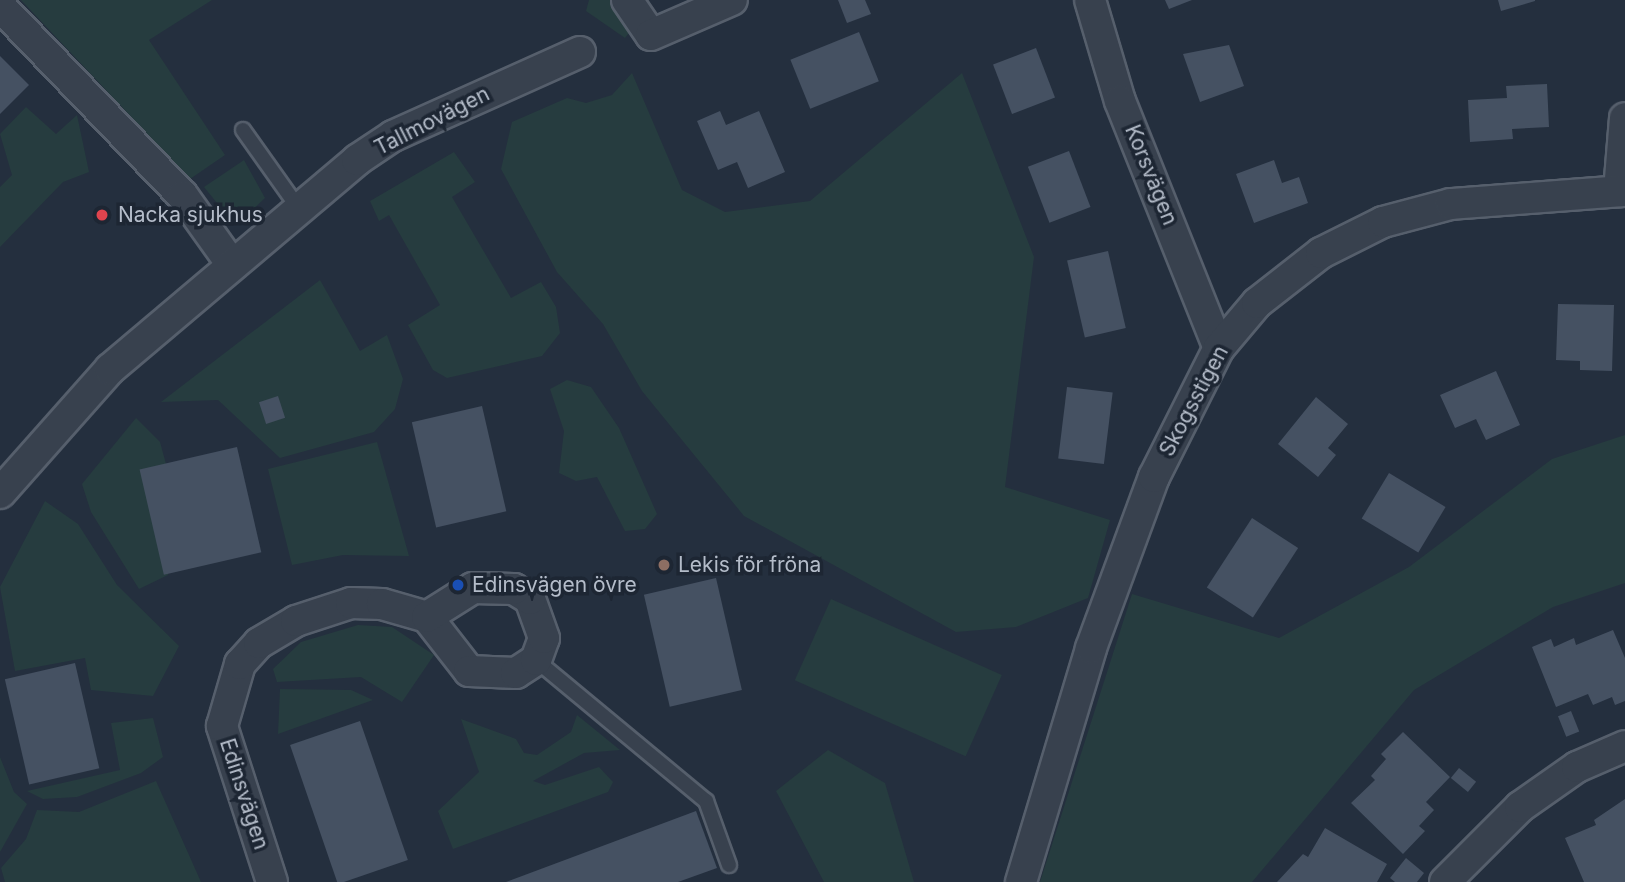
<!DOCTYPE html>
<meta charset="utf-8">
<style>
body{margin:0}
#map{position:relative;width:1625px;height:882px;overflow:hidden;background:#242f3e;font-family:Inter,sans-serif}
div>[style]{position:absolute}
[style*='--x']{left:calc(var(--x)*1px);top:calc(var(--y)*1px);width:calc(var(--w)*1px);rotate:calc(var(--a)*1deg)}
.green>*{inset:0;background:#263c3f;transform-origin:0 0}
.building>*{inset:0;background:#455162;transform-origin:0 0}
.roads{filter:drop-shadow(2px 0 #565f6c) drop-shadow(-2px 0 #565f6c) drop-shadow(0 2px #565f6c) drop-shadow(0 -2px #565f6c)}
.lane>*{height:14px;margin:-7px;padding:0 7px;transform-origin:7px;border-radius:7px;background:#38414e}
.street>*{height:30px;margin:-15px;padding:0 15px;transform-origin:15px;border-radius:15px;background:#38414e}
.dots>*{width:19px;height:19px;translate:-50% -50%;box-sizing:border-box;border:4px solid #1d2633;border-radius:50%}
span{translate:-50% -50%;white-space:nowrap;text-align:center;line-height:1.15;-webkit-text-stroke:7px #1d2633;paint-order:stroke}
.street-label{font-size:21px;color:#b4bcc9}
.poi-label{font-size:21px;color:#b4bcc9}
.left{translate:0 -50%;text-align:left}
</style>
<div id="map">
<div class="green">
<div style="clip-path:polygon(21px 0,212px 0,149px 40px,225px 155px,190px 179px)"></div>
<div style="clip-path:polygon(589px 0,610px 0,633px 28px,625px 38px,586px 11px)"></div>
<div style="clip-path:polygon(632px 73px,682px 190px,725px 212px,810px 201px,962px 73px,1034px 257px,1005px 487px,1110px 520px,1088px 598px,1016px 627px,956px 632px,744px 516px,642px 391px,603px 324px,557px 272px,501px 169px,512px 122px,567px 98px,586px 103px,612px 95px)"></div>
<div style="clip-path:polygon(26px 107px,56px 134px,77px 115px,89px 172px,63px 182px,0 247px,0 187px,12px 175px,0 134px)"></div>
<div style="clip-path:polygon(454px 152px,475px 182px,452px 197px,511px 298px,541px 282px,556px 307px,560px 333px,542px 356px,447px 378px,433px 370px,408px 325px,440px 305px,389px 215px,379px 221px,370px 201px)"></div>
<div style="clip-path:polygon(244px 160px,265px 198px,246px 216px,230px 219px,204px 187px)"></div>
<div style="clip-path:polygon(320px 280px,360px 351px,387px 335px,403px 379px,395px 409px,374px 432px,280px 458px,218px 400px,161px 402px)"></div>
<div style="clip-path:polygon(567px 380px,591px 387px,619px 428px,657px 514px,645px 529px,625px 531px,597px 477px,576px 481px,559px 473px,564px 431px,550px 389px)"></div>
<div style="clip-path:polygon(136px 418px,160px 442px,166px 464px,168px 575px,139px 589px,91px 512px,82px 484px)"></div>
<div style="clip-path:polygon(1625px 435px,1625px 583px,1553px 607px,1414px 690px,1252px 882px,1040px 882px,1132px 594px,1279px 638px,1409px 567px,1552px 459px)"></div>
<div style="clip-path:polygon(377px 442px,409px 556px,343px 555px,292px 565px,268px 469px)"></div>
<div style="clip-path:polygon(45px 501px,78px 524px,117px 585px,179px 646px,153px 696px,91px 690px,85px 658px,15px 671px,0 587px)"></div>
<div style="left:831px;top:599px;width:187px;height:89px;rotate:24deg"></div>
<div style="clip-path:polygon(358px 625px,392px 627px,434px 655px,402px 702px,361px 677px,277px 682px,273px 669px,301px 642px)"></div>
<div style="clip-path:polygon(280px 689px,351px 690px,373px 700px,278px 734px)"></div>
<div style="clip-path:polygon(577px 715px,620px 750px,584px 753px,533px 781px,545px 785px,599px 767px,613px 782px,608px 792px,453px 849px,438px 811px,479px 772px,461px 719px,516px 739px,524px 753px,537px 755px,571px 732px)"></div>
<div style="clip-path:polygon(153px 718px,163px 757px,141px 773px,77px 797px,43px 799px,27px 791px,120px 770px,111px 723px)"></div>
<div style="clip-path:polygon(828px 750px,885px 783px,914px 882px,824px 882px,776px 791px)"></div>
<div style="clip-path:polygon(0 757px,14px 792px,27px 804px,0 852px)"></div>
<div style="clip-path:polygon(156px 781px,201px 882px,5px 882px,1px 868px,26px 839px,37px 810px,79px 812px)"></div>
</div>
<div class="building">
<div style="clip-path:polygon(838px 0,865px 0,871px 14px,847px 23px)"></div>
<div style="clip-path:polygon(1165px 0,1192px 0,1169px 9px)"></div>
<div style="clip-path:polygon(1498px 0,1535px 0,1535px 1px,1501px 11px)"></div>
<div style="left:859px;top:32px;width:53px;height:74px;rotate:68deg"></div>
<div style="clip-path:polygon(1229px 45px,1244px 86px,1200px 102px,1183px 54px)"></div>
<div style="left:1036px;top:48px;width:53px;height:46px;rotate:69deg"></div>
<div style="clip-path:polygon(0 56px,29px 85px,0 114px)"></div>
<div style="clip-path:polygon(1547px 84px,1549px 127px,1512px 129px,1513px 139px,1470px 142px,1468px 100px,1507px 98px,1506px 86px)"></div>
<div style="clip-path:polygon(720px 111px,726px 125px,759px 111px,785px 172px,748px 188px,737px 162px,718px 170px,697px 121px)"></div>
<div style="left:1069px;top:151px;width:60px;height:44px;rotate:69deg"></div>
<div style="clip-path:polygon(1274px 160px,1282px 183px,1299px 177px,1308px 203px,1254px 223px,1236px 174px)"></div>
<div style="left:1108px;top:251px;width:79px;height:42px;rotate:77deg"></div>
<div style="clip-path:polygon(1558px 304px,1614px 305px,1612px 371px,1580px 370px,1580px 361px,1556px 360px)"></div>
<div style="clip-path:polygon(1496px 371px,1520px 425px,1486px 440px,1476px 419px,1455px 428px,1440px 395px)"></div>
<div style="left:1067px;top:387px;width:46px;height:72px;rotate:7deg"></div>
<div style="left:278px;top:396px;width:23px;height:20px;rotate:72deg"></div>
<div style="clip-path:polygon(1316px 397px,1348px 424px,1328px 448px,1336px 455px,1318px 477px,1278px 444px)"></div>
<div style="left:482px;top:406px;width:108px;height:72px;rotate:77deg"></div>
<div style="left:237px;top:447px;width:108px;height:100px;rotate:77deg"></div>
<div style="left:1389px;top:473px;width:66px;height:53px;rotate:31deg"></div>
<div style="left:1252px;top:518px;width:55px;height:83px;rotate:33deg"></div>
<div style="left:716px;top:578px;width:115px;height:74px;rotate:77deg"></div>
<div style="clip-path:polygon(1613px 630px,1625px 658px,1625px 701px,1615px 705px,1612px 697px,1593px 705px,1588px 694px,1556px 707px,1532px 647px,1551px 639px,1554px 647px,1574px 638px,1576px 645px)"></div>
<div style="left:75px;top:663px;width:108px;height:72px;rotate:77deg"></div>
<div style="left:1571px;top:711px;width:22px;height:14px;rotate:68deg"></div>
<div style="left:360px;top:721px;width:147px;height:74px;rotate:71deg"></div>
<div style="clip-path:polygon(1403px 732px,1450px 777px,1426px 802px,1434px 810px,1419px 826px,1425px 831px,1403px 854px,1351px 803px,1375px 780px,1371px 776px,1386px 759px,1381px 754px)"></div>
<div style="left:1459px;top:768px;width:22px;height:13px;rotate:39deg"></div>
<div style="clip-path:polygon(1625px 799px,1625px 882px,1584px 882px,1565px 838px,1596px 825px,1594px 820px)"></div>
<div style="clip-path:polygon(696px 811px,717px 868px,678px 882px,506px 882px)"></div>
<div style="clip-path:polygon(1325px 828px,1387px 864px,1377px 882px,1277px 882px,1303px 854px,1308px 857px)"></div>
<div style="clip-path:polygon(1406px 858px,1424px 873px,1417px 882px,1395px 882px,1390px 878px)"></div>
</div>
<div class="roads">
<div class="lane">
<div style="--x:243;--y:130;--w:93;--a:54.6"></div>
<div style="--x:536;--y:660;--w:221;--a:39.7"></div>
<div style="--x:706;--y:801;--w:68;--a:70.2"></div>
</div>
<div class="street">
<div style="--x:627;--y:0;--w:42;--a:55.6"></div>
<div style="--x:651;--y:35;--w:88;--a:-23.4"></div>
<div style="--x:1090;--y:0;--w:105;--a:73.5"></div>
<div style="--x:1120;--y:101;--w:266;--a:68.2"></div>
<div style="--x:0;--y:6;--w:264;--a:46.1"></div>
<div style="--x:183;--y:196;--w:81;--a:54.5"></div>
<div style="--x:1619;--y:191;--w:73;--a:-85.3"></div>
<div style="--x:0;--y:493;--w:166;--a:-48.4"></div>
<div style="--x:110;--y:369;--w:324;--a:-40.2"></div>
<div style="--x:357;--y:160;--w:43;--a:-33.7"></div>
<div style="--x:393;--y:136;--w:205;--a:-24.2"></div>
<div style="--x:272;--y:882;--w:164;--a:-107.8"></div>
<div style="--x:222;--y:726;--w:65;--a:-73.8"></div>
<div style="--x:240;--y:664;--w:28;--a:-48"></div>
<div style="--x:259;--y:643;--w:43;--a:-30.7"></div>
<div style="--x:296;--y:621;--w:58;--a:-18.1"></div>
<div style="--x:351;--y:603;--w:31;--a:2"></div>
<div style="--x:382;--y:604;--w:47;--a:16.1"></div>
<div style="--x:427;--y:617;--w:68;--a:52.1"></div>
<div style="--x:469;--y:671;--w:47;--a:2.4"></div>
<div style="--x:516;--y:673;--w:24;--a:-33"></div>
<div style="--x:536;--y:660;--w:23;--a:-70"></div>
<div style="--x:544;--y:638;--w:41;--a:-109.7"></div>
<div style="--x:530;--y:599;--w:19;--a:-148"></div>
<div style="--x:514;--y:589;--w:41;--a:-178.6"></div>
<div style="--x:473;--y:588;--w:54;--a:147.8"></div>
<div style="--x:1021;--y:882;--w:244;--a:-73.3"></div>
<div style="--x:1091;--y:648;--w:182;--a:-69.8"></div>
<div style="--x:1154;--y:477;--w:144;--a:-63.3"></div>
<div style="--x:1219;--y:348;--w:59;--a:-49.8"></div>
<div style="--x:1257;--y:303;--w:81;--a:-38"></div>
<div style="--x:1321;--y:253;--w:69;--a:-26.6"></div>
<div style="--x:1383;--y:222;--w:70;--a:-14.8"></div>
<div style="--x:1451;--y:204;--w:174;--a:-4.3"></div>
<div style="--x:1445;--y:882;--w:106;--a:-45"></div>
<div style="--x:1520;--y:807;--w:70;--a:-35.1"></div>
<div style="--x:1577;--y:767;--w:52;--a:-23.6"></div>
</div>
</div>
<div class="dots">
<div style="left:102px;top:215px;background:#e0444e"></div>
<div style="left:664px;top:565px;background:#8d6e63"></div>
<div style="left:458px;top:585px;background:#1a4fb4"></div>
</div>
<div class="street-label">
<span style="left:432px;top:121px;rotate:-27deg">Tallmovägen</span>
<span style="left:1151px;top:175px;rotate:68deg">Korsvägen</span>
<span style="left:1194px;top:401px;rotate:-62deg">Skogsstigen</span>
<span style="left:244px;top:794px;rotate:72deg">Edinsvägen</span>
</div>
<div class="poi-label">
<span class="left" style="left:118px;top:215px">Nacka sjukhus</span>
<span class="left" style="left:678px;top:565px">Lekis för fröna</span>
<span class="left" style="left:472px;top:585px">Edinsvägen övre</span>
</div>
</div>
